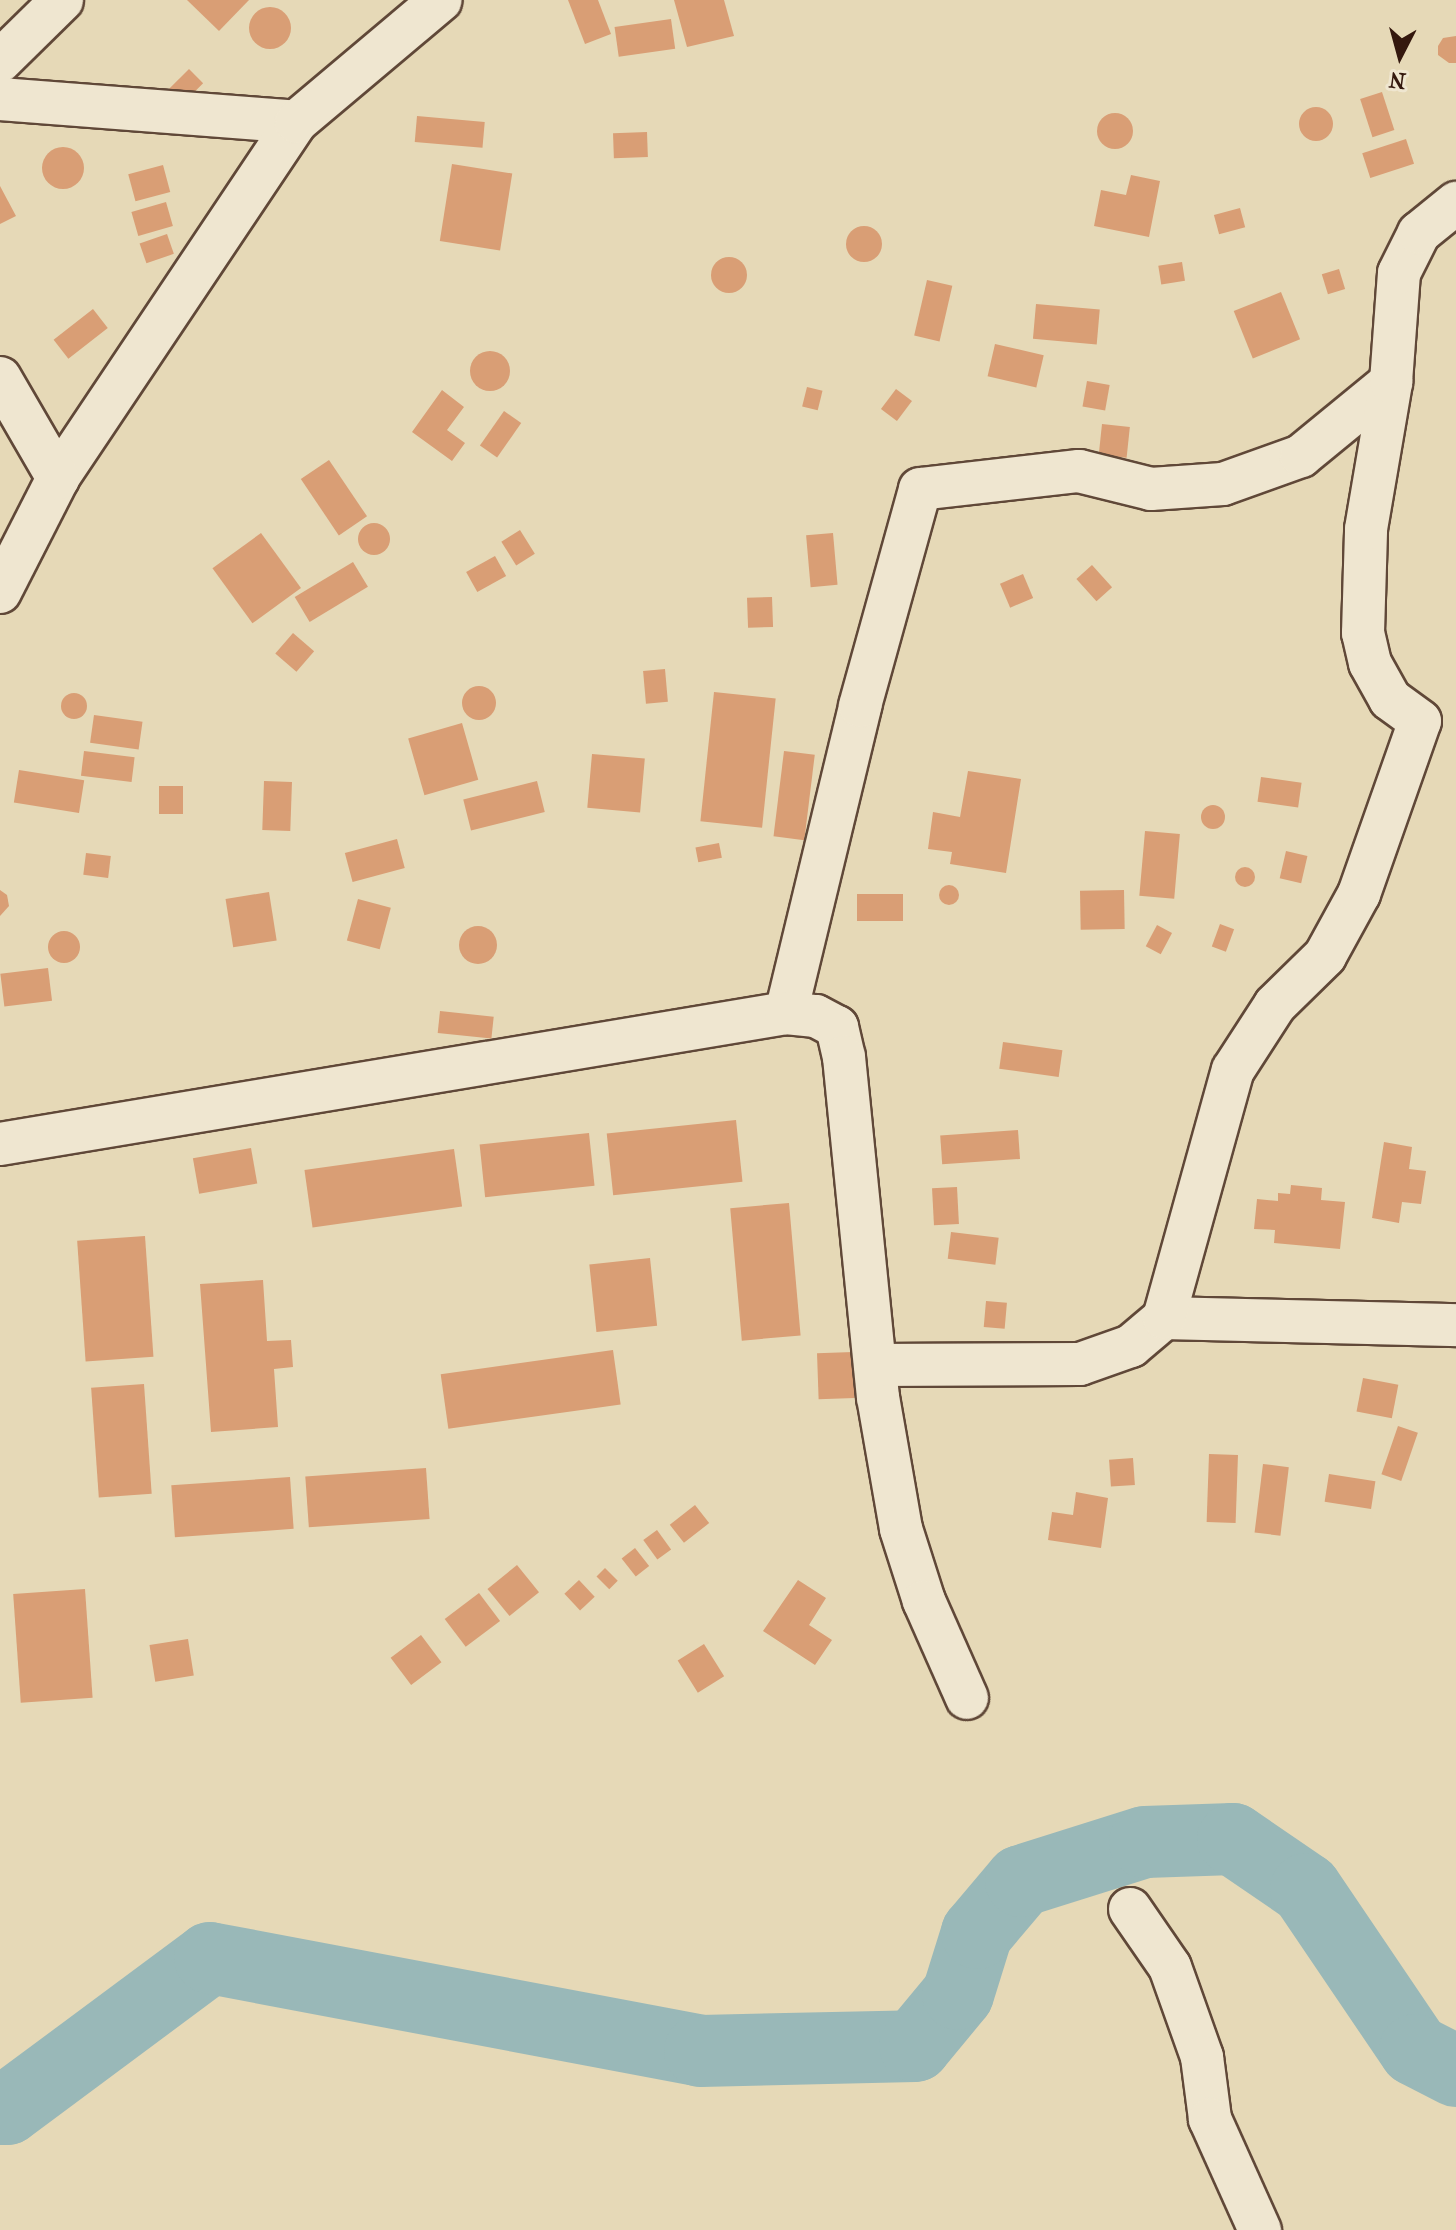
<!DOCTYPE html>
<style>
body{margin:0}
#map{position:relative;width:1456px;height:2230px;overflow:hidden;background:#e6d9b7;font-family:"IM FELL French Canon",serif}
div>[style]{position:absolute}
[style*='--x']{left:calc(var(--x)*1px);top:calc(var(--y)*1px);width:calc(var(--w)*1px);rotate:calc(var(--a)*1deg)}
.river>*{height:72px;margin:-36px;padding:0 36px;transform-origin:36px;border-radius:36px;background:#99b8b8}
.building>*{inset:0;background:#d99e75;transform-origin:0 0}
.round{border-radius:50%}
.roads{filter:drop-shadow(2px 0 #604838) drop-shadow(-2px 0 #604838) drop-shadow(0 2px #604838) drop-shadow(0 -2px #604838)}
.street>*{height:42px;margin:-21px;padding:0 21px;transform-origin:21px;border-radius:21px;background:#efe6d0}
span{translate:-50% -50%;white-space:nowrap;text-align:center;line-height:1.15;-webkit-text-stroke:7px #efe6d0;paint-order:stroke}
.north{position:absolute;left:1360px;top:16px;width:80px;height:80px;-webkit-text-stroke:6px #efe6d0;paint-order:stroke;rotate:186deg;font-size:22px;font-weight:700;line-height:32px;text-align:center;color:#34180e}
.north::after{content:'';display:block;margin:auto;width:28px;height:36px;background:#34180e;clip-path:polygon(50% 0,100% 100%,50% 72%,0 100%)}
</style>
<div id="map">
<div class="river">
<div style="--x:0;--y:2109;--w:7;--a:0"></div>
<div style="--x:7;--y:2109;--w:253;--a:-36.6"></div>
<div style="--x:210;--y:1958;--w:499;--a:10.7"></div>
<div style="--x:700;--y:2051;--w:215;--a:-1.3"></div>
<div style="--x:915;--y:2046;--w:67;--a:-50.4"></div>
<div style="--x:958;--y:1994;--w:64;--a:-72.7"></div>
<div style="--x:977;--y:1933;--w:68;--a:-49.8"></div>
<div style="--x:1021;--y:1881;--w:130;--a:-17.5"></div>
<div style="--x:1145;--y:1842;--w:88;--a:-2"></div>
<div style="--x:1233;--y:1839;--w:88;--a:34.4"></div>
<div style="--x:1306;--y:1889;--w:194;--a:55.9"></div>
<div style="--x:1415;--y:2050;--w:46;--a:27.1"></div>
</div>
<div class="building">
<div style="clip-path:polygon(187px 0,249px 0,219px 31px)"></div>
<div style="clip-path:polygon(568px 0,598px 0,611px 34px,585px 44px)"></div>
<div style="clip-path:polygon(674px 0,724px 0,734px 36px,687px 47px)"></div>
<div class="round" style="left:249px;top:7px;width:42px;height:42px"></div>
<div style="left:671px;top:19px;width:30px;height:57px;rotate:82deg"></div>
<div style="clip-path:polygon(1456px 36px,1456px 63px,1449px 63px,1438px 55px,1438px 46px,1443px 38px)"></div>
<div style="left:189px;top:69px;width:20px;height:28px;rotate:45deg"></div>
<div style="left:1382px;top:92px;width:40px;height:23px;rotate:72deg"></div>
<div class="round" style="left:1299px;top:107px;width:34px;height:34px"></div>
<div class="round" style="left:1097px;top:113px;width:36px;height:36px"></div>
<div style="left:417px;top:116px;width:68px;height:26px;rotate:5deg"></div>
<div style="left:647px;top:132px;width:25px;height:34px;rotate:88deg"></div>
<div style="left:1406px;top:139px;width:26px;height:46px;rotate:72deg"></div>
<div class="round" style="left:42px;top:147px;width:42px;height:42px"></div>
<div style="left:452px;top:164px;width:61px;height:78px;rotate:9deg"></div>
<div style="left:163px;top:165px;width:28px;height:36px;rotate:75deg"></div>
<div style="clip-path:polygon(1131px 175px,1160px 181px,1149px 237px,1094px 226px,1101px 190px,1126px 195px)"></div>
<div style="clip-path:polygon(0 186px,16px 216px,0 224px)"></div>
<div style="left:166px;top:202px;width:25px;height:36px;rotate:74deg"></div>
<div style="left:1240px;top:208px;width:20px;height:27px;rotate:75deg"></div>
<div class="round" style="left:846px;top:226px;width:36px;height:36px"></div>
<div style="left:167px;top:234px;width:21px;height:29px;rotate:71deg"></div>
<div class="round" style="left:711px;top:257px;width:36px;height:36px"></div>
<div style="left:1182px;top:262px;width:19px;height:24px;rotate:81deg"></div>
<div style="left:1339px;top:269px;width:21px;height:18px;rotate:73deg"></div>
<div style="left:927px;top:280px;width:26px;height:57px;rotate:13deg"></div>
<div style="left:1281px;top:292px;width:51px;height:51px;rotate:68deg"></div>
<div style="left:1036px;top:304px;width:64px;height:35px;rotate:5deg"></div>
<div style="left:93px;top:309px;width:24px;height:50px;rotate:52deg"></div>
<div style="left:995px;top:344px;width:50px;height:33px;rotate:13deg"></div>
<div class="round" style="left:470px;top:351px;width:40px;height:40px"></div>
<div style="left:1087px;top:381px;width:23px;height:26px;rotate:10deg"></div>
<div style="left:807px;top:387px;width:16px;height:20px;rotate:14deg"></div>
<div style="left:896px;top:389px;width:20px;height:25px;rotate:37deg"></div>
<div style="clip-path:polygon(442px 390px,464px 407px,447px 430px,465px 443px,452px 461px,412px 432px)"></div>
<div style="left:504px;top:411px;width:21px;height:42px;rotate:35deg"></div>
<div style="left:1102px;top:424px;width:28px;height:31px;rotate:6deg"></div>
<div style="left:329px;top:460px;width:68px;height:34px;rotate:56deg"></div>
<div class="round" style="left:358px;top:523px;width:32px;height:32px"></div>
<div style="left:520px;top:530px;width:28px;height:22px;rotate:58deg"></div>
<div style="left:261px;top:533px;width:68px;height:60px;rotate:54deg"></div>
<div style="left:833px;top:533px;width:52px;height:27px;rotate:85deg"></div>
<div style="left:495px;top:556px;width:23px;height:33px;rotate:61deg"></div>
<div style="left:353px;top:562px;width:29px;height:68px;rotate:59deg"></div>
<div style="left:1092px;top:565px;width:30px;height:21px;rotate:48deg"></div>
<div style="left:1023px;top:574px;width:26px;height:25px;rotate:67deg"></div>
<div style="left:772px;top:597px;width:30px;height:25px;rotate:88deg"></div>
<div style="left:293px;top:633px;width:28px;height:27px;rotate:41deg"></div>
<div style="left:665px;top:669px;width:33px;height:22px;rotate:85deg"></div>
<div class="round" style="left:462px;top:686px;width:34px;height:34px"></div>
<div style="left:714px;top:692px;width:62px;height:130px;rotate:6deg"></div>
<div class="round" style="left:61px;top:693px;width:26px;height:26px"></div>
<div style="left:94px;top:715px;width:49px;height:28px;rotate:8deg"></div>
<div style="left:462px;top:723px;width:59px;height:56px;rotate:74deg"></div>
<div style="left:84px;top:751px;width:51px;height:25px;rotate:7deg"></div>
<div style="left:784px;top:751px;width:31px;height:86px;rotate:7deg"></div>
<div style="left:592px;top:754px;width:53px;height:54px;rotate:5deg"></div>
<div style="left:19px;top:770px;width:66px;height:33px;rotate:9deg"></div>
<div style="clip-path:polygon(968px 771px,1021px 779px,1006px 873px,950px 864px,952px 852px,928px 849px,933px 812px,960px 817px)"></div>
<div style="left:1261px;top:777px;width:41px;height:25px;rotate:8deg"></div>
<div style="left:264px;top:781px;width:28px;height:49px;rotate:2deg"></div>
<div style="left:537px;top:781px;width:32px;height:76px;rotate:76deg"></div>
<div style="left:159px;top:786px;width:24px;height:28px"></div>
<div class="round" style="left:1201px;top:805px;width:24px;height:24px"></div>
<div style="left:1145px;top:831px;width:35px;height:65px;rotate:5deg"></div>
<div style="left:397px;top:839px;width:30px;height:54px;rotate:75deg"></div>
<div style="left:719px;top:843px;width:15px;height:24px;rotate:79deg"></div>
<div style="left:1286px;top:851px;width:22px;height:28px;rotate:13deg"></div>
<div style="left:86px;top:853px;width:25px;height:22px;rotate:7deg"></div>
<div class="round" style="left:1235px;top:867px;width:20px;height:20px"></div>
<div class="round" style="left:939px;top:885px;width:20px;height:20px"></div>
<div style="clip-path:polygon(0 890px,7px 895px,9px 906px,0 916px)"></div>
<div style="left:1124px;top:890px;width:39px;height:44px;rotate:89deg"></div>
<div style="left:269px;top:892px;width:49px;height:44px;rotate:81deg"></div>
<div style="left:857px;top:894px;width:46px;height:27px"></div>
<div style="left:358px;top:899px;width:34px;height:43px;rotate:15deg"></div>
<div style="left:1220px;top:924px;width:15px;height:24px;rotate:20deg"></div>
<div style="left:1157px;top:925px;width:17px;height:24px;rotate:28deg"></div>
<div class="round" style="left:459px;top:926px;width:38px;height:38px"></div>
<div class="round" style="left:48px;top:931px;width:32px;height:32px"></div>
<div style="left:48px;top:968px;width:33px;height:48px;rotate:83deg"></div>
<div style="left:440px;top:1011px;width:54px;height:22px;rotate:6deg"></div>
<div style="left:1003px;top:1042px;width:60px;height:27px;rotate:8deg"></div>
<div style="left:736px;top:1120px;width:62px;height:130px;rotate:84deg"></div>
<div style="left:1018px;top:1130px;width:29px;height:78px;rotate:86deg"></div>
<div style="left:589px;top:1133px;width:53px;height:110px;rotate:84deg"></div>
<div style="clip-path:polygon(1384px 1142px,1412px 1147px,1409px 1169px,1426px 1171px,1421px 1204px,1402px 1202px,1399px 1223px,1372px 1218px)"></div>
<div style="left:251px;top:1148px;width:36px;height:59px;rotate:80deg"></div>
<div style="left:454px;top:1149px;width:58px;height:151px;rotate:82deg"></div>
<div style="clip-path:polygon(1291px 1185px,1322px 1188px,1321px 1200px,1345px 1202px,1340px 1249px,1274px 1243px,1275px 1230px,1254px 1229px,1257px 1199px,1278px 1201px,1278px 1193px,1290px 1194px)"></div>
<div style="left:957px;top:1187px;width:37px;height:25px;rotate:87deg"></div>
<div style="left:789px;top:1203px;width:133px;height:59px;rotate:85deg"></div>
<div style="left:951px;top:1232px;width:48px;height:27px;rotate:7deg"></div>
<div style="left:145px;top:1236px;width:121px;height:68px;rotate:86deg"></div>
<div style="left:650px;top:1258px;width:68px;height:61px;rotate:84deg"></div>
<div style="clip-path:polygon(263px 1280px,267px 1341px,291px 1340px,293px 1367px,274px 1369px,278px 1427px,211px 1432px,200px 1284px)"></div>
<div style="left:986px;top:1301px;width:21px;height:26px;rotate:5deg"></div>
<div style="left:613px;top:1350px;width:55px;height:174px;rotate:82deg"></div>
<div style="left:853px;top:1352px;width:46px;height:36px;rotate:88deg"></div>
<div style="left:1363px;top:1378px;width:36px;height:34px;rotate:11deg"></div>
<div style="left:144px;top:1384px;width:110px;height:53px;rotate:86deg"></div>
<div style="left:1398px;top:1426px;width:21px;height:51px;rotate:19deg"></div>
<div style="left:1209px;top:1454px;width:29px;height:68px;rotate:2deg"></div>
<div style="left:1133px;top:1458px;width:27px;height:24px;rotate:86deg"></div>
<div style="left:1263px;top:1464px;width:26px;height:69px;rotate:7deg"></div>
<div style="left:426px;top:1468px;width:51px;height:121px;rotate:86deg"></div>
<div style="left:1329px;top:1474px;width:47px;height:28px;rotate:9deg"></div>
<div style="left:290px;top:1477px;width:52px;height:119px;rotate:86deg"></div>
<div style="clip-path:polygon(1076px 1492px,1108px 1498px,1101px 1548px,1048px 1540px,1052px 1512px,1073px 1515px)"></div>
<div style="left:695px;top:1505px;width:23px;height:32px;rotate:52deg"></div>
<div style="left:657px;top:1530px;width:24px;height:17px;rotate:54deg"></div>
<div style="left:635px;top:1548px;width:23px;height:17px;rotate:52deg"></div>
<div style="left:517px;top:1565px;width:35px;height:38px;rotate:51deg"></div>
<div style="left:605px;top:1568px;width:18px;height:12px;rotate:45deg"></div>
<div style="left:579px;top:1580px;width:23px;height:20px;rotate:47deg"></div>
<div style="clip-path:polygon(798px 1580px,826px 1598px,809px 1625px,832px 1640px,815px 1665px,763px 1631px)"></div>
<div style="left:85px;top:1589px;width:109px;height:72px;rotate:86deg"></div>
<div style="left:479px;top:1593px;width:35px;height:43px;rotate:53deg"></div>
<div style="left:421px;top:1635px;width:34px;height:38px;rotate:53deg"></div>
<div style="left:188px;top:1639px;width:37px;height:39px;rotate:81deg"></div>
<div style="left:704px;top:1644px;width:38px;height:31px;rotate:58deg"></div>
</div>
<div class="roads">
<div class="street">
<div style="--x:0;--y:61;--w:87;--a:-44.5"></div>
<div style="--x:0;--y:99;--w:297;--a:4.4"></div>
<div style="--x:296;--y:122;--w:428;--a:123.8"></div>
<div style="--x:58;--y:478;--w:128;--a:117"></div>
<div style="--x:296;--y:122;--w:189;--a:-40.1"></div>
<div style="--x:0;--y:378;--w:116;--a:59.9"></div>
<div style="--x:786;--y:1013;--w:316;--a:-76.4"></div>
<div style="--x:860;--y:706;--w:225;--a:-74.5"></div>
<div style="--x:920;--y:489;--w:160;--a:-6.5"></div>
<div style="--x:1079;--y:471;--w:74;--a:14"></div>
<div style="--x:1151;--y:489;--w:72;--a:-4"></div>
<div style="--x:1223;--y:484;--w:83;--a:-19.7"></div>
<div style="--x:1301;--y:456;--w:117;--a:-39.4"></div>
<div style="--x:0;--y:1144;--w:797;--a:-9.46"></div>
<div style="--x:786;--y:1013;--w:30;--a:6"></div>
<div style="--x:816;--y:1016;--w:24;--a:28"></div>
<div style="--x:837;--y:1027;--w:31;--a:77"></div>
<div style="--x:844;--y:1057;--w:342;--a:84.3"></div>
<div style="--x:878;--y:1397;--w:134;--a:80.1"></div>
<div style="--x:901;--y:1529;--w:76;--a:72.3"></div>
<div style="--x:924;--y:1601;--w:106;--a:66.1"></div>
<div style="--x:1164;--y:1318;--w:292;--a:1.4"></div>
<div style="--x:875;--y:1365;--w:205;--a:-0.3"></div>
<div style="--x:1080;--y:1364;--w:54;--a:-19.4"></div>
<div style="--x:1131;--y:1346;--w:43;--a:-40.3"></div>
<div style="--x:1164;--y:1318;--w:257;--a:-74.5"></div>
<div style="--x:1233;--y:1070;--w:77;--a:-57.1"></div>
<div style="--x:1275;--y:1005;--w:70;--a:-44.4"></div>
<div style="--x:1325;--y:956;--w:71;--a:-61.3"></div>
<div style="--x:1359;--y:894;--w:183;--a:-70.6"></div>
<div style="--x:1420;--y:721;--w:37;--a:-144"></div>
<div style="--x:1390;--y:699;--w:41;--a:-119.1"></div>
<div style="--x:1370;--y:663;--w:31;--a:-103"></div>
<div style="--x:1363;--y:633;--w:104;--a:-88.3"></div>
<div style="--x:1366;--y:529;--w:149;--a:-80.3"></div>
<div style="--x:1391;--y:382;--w:109;--a:-85.8"></div>
<div style="--x:1399;--y:273;--w:45;--a:-63.4"></div>
<div style="--x:1419;--y:233;--w:48;--a:-39"></div>
<div style="--x:1130;--y:1909;--w:70;--a:55.4"></div>
<div style="--x:1170;--y:1967;--w:96;--a:70.4"></div>
<div style="--x:1202;--y:2057;--w:63;--a:82.6"></div>
<div style="--x:1210;--y:2119;--w:122;--a:65.8"></div>
</div>
</div>
<div class="north">N</div>
</div>
